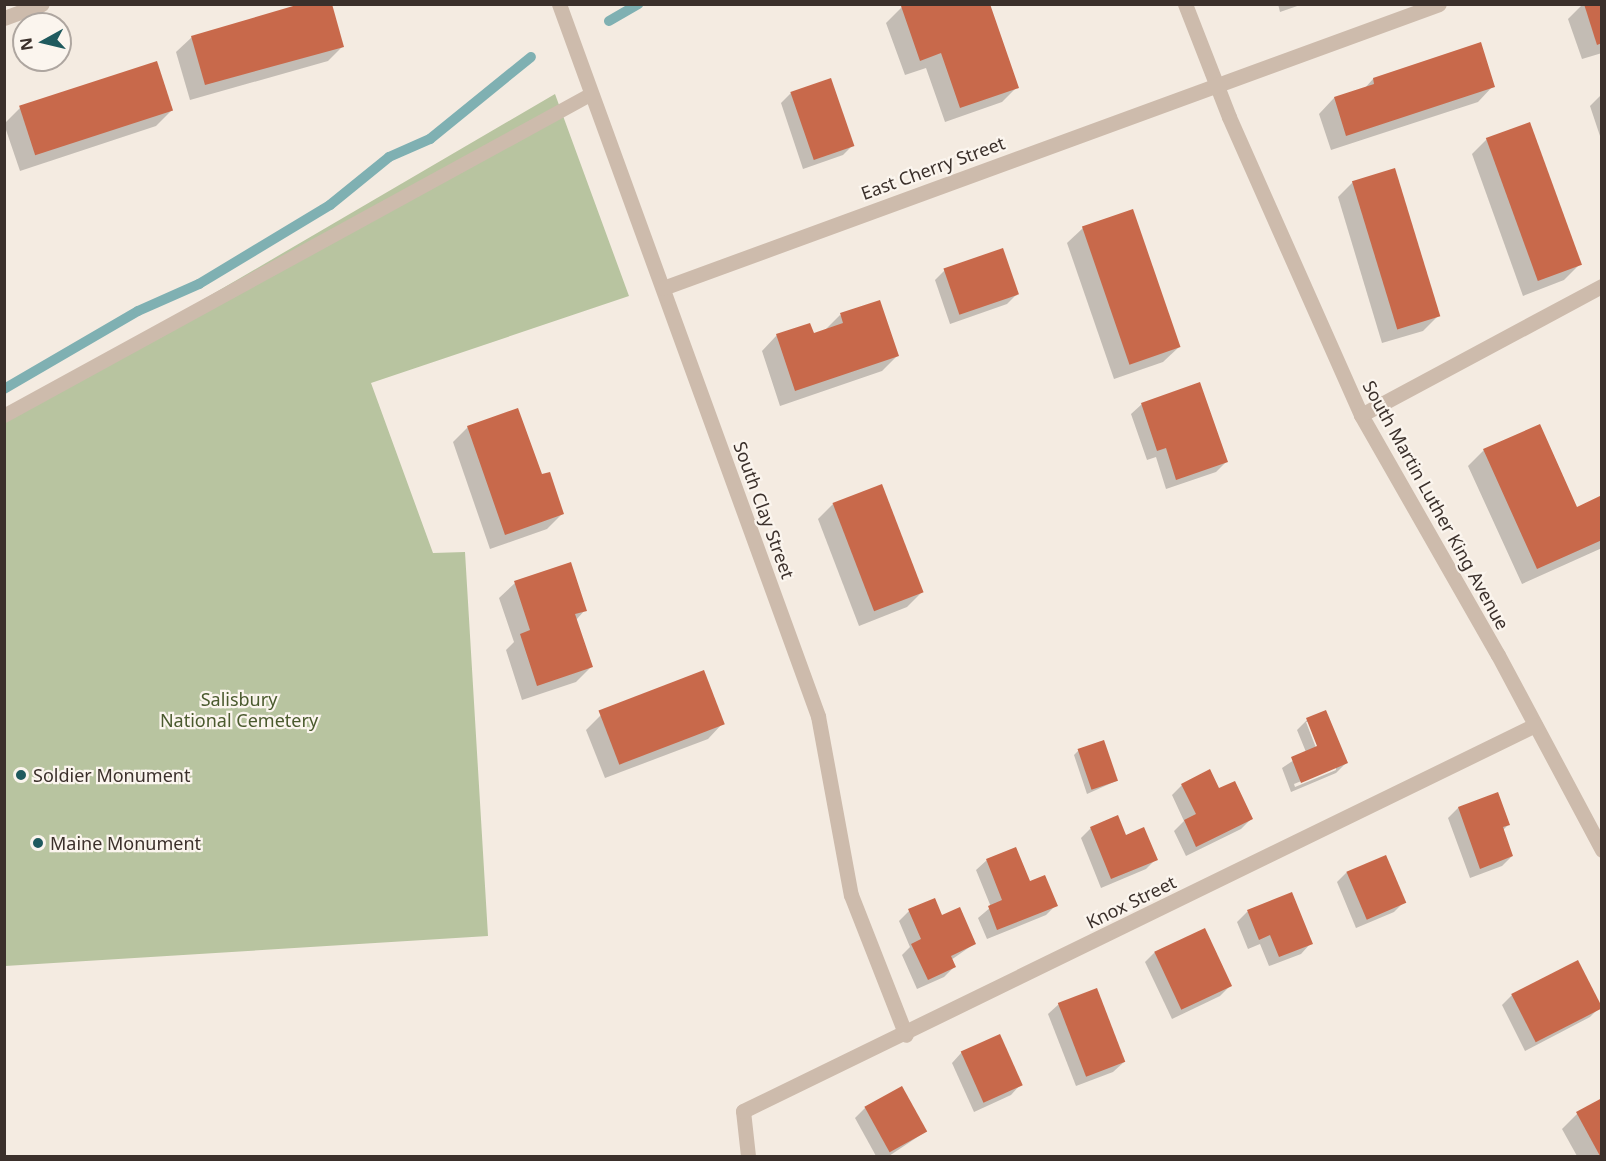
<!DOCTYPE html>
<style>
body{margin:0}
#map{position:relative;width:1606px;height:1161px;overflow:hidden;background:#f4ebe1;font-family:"Noto Sans",sans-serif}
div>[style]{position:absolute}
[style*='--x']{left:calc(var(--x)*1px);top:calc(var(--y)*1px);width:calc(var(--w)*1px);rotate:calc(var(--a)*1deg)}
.green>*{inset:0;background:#b8c4a0}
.shadow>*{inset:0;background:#0003}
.stream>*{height:10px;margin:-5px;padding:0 5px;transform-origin:5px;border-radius:5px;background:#7fb0b2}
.building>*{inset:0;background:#c8694b;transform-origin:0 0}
.service>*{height:14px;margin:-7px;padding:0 7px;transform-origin:7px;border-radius:7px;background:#cdbbac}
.minor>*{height:15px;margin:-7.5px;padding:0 7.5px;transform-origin:7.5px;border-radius:7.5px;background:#cdbbac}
.dots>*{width:16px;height:16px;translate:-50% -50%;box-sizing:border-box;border:3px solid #fbf5ee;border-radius:50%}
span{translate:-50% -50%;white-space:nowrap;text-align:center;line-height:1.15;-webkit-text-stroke:4.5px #fbf5ee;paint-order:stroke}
.street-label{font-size:18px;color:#3b302b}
.park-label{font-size:18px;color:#4a5a2e}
.poi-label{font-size:18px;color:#3b302b}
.left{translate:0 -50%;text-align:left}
.frame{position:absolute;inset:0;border:6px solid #3b302b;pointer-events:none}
.north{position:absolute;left:12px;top:12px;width:60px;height:60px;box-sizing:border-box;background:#fbf5ee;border:2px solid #aea6a0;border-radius:50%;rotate:262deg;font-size:16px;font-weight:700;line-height:24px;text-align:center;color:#3b302b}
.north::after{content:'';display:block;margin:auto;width:21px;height:27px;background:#1f5a5e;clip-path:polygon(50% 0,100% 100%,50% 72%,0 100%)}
</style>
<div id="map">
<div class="green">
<div style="clip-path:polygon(555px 94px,629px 296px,371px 383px,433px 553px,465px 552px,488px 936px,5px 966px,4px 416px)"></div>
</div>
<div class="shadow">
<div style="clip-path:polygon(1278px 4px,1303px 4px,1280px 12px)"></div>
<div style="clip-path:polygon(1583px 4px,1602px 4px,1602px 53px,1582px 59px,1568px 19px)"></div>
<div style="clip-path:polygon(902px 7px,1017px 87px,1002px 102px,945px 122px,926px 68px,905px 75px,886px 23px)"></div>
<div style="clip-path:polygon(192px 37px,343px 46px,328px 61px,190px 100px,176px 52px)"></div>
<div style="clip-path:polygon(1373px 79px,1493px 86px,1478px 102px,1331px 150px,1319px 114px,1334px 98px,1364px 89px)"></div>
<div style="clip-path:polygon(791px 93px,853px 145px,843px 155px,803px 169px,781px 103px)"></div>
<div style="clip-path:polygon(1602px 94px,1602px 142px,1590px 106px)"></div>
<div style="clip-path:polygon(20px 108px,171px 111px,156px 126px,20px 171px,4px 124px)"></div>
<div style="clip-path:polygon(1487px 139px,1579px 265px,1564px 280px,1523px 296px,1472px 154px)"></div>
<div style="clip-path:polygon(1353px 182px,1439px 315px,1423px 331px,1382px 343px,1338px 197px)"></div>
<div style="clip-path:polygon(1132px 210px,1179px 347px,1163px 362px,1114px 379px,1067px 243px,1083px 228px)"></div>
<div style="clip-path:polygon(945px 270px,1017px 294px,1007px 304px,950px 324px,935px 280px)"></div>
<div style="clip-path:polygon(840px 315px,897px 356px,882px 371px,780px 406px,762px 351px,777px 335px,813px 335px,825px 330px)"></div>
<div style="clip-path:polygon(1142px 404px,1226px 462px,1216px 472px,1166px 489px,1156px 457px,1147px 460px,1131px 414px)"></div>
<div style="clip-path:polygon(1539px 426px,1576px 509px,1602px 497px,1602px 548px,1522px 584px,1468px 466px,1484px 450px)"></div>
<div style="clip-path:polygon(468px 427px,562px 514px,547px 529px,490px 549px,453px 442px)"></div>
<div style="clip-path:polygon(833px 504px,923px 591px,907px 607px,859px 626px,818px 519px)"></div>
<div style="clip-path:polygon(515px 583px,585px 610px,576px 620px,592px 666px,576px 682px,522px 700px,506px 650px,514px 642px,499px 598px)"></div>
<div style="clip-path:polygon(601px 715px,723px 723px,708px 739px,605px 778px,586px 730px)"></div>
<div style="clip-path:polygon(evenodd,1307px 720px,1346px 763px,1336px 773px,1291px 792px,1282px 768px,1306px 752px,1297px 730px,1307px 720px,1306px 722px,1309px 722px,1321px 752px,1318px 753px,1306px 722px,1307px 720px,1336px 767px,1336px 770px,1295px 787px,1294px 784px,1336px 767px)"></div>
<div style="clip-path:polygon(1079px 750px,1116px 781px,1087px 794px,1074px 755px)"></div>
<div style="clip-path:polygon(1182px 785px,1251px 819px,1241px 829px,1186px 856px,1174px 831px,1184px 821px,1172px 795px)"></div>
<div style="clip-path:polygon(1497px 794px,1508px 825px,1503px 830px,1512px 856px,1502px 866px,1470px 878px,1448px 818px,1458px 808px)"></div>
<div style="clip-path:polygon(1091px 828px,1125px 837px,1156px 859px,1146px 869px,1101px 888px,1081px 838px)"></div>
<div style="clip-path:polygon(987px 860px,1029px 883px,1056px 905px,1046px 915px,987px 939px,978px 918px,991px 907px,976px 870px)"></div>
<div style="clip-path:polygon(1347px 872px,1404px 902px,1394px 912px,1356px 928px,1337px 882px)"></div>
<div style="clip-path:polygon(1292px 894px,1311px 943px,1301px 954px,1269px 966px,1260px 944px,1248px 949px,1237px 922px,1247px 912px)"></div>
<div style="clip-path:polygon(909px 911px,942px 917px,974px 944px,951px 960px,954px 967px,944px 977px,917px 989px,902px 955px,910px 947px,899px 921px)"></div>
<div style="clip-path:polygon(1155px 952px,1230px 986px,1220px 996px,1172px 1019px,1145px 962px)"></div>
<div style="clip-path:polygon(1512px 995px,1600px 1007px,1590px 1017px,1525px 1051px,1502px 1005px)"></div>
<div style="clip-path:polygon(1059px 1004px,1124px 1062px,1113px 1072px,1076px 1086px,1048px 1014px)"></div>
<div style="clip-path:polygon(962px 1052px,1021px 1084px,1011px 1095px,974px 1112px,952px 1063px)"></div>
<div style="clip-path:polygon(1602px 1100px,1602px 1156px,1577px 1156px,1562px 1129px,1577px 1114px)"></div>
<div style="clip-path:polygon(865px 1108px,925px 1132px,889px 1156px,876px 1156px,855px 1118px)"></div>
</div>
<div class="stream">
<div style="--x:609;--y:21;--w:34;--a:-30"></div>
<div style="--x:4;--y:389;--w:155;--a:-30.2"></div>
<div style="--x:138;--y:311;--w:67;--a:-23.9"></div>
<div style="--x:199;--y:284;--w:153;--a:-31.1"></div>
<div style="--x:330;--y:205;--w:76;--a:-39.1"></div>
<div style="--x:389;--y:157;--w:45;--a:-23.7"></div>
<div style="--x:430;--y:139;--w:130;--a:-39.1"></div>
</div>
<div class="building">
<div style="clip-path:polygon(300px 4px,332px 4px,344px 47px,205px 85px,191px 36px)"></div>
<div style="clip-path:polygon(905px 4px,990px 4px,1019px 88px,960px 108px,941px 53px,920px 61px,901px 6px)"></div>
<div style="clip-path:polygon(1584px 4px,1602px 4px,1602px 43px,1597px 45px)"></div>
<div style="clip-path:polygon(1481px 42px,1495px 87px,1346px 136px,1334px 97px,1374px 84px,1373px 78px)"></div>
<div style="left:157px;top:61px;width:52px;height:145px;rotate:72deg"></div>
<div style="left:831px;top:78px;width:72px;height:43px;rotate:71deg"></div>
<div style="left:1530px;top:122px;width:152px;height:47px;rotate:70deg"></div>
<div style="left:1395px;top:168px;width:155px;height:45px;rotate:73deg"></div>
<div style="left:1133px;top:209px;width:146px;height:54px;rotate:71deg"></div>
<div style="left:1003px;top:248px;width:49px;height:63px;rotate:71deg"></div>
<div style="clip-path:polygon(880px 300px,899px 356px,795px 391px,776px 334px,810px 323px,814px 333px,843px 323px,840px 313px)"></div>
<div style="clip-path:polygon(1200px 382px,1228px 462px,1176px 480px,1166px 448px,1157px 451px,1141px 403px)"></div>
<div style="clip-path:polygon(518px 408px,542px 474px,550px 472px,564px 514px,505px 535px,467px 426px)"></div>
<div style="clip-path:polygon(1540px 424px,1577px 507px,1602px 495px,1602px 540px,1537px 569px,1483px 449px)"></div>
<div style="left:882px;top:484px;width:116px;height:53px;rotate:69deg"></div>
<div style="clip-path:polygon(571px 562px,587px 611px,575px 614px,593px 667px,537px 686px,520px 634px,530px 630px,514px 581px)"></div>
<div style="left:704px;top:670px;width:58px;height:113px;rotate:69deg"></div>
<div style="clip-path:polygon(1326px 710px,1348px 763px,1301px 783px,1291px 757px,1317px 746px,1306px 718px)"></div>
<div style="left:1104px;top:740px;width:43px;height:28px;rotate:71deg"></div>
<div style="clip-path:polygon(1210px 769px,1219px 788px,1235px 781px,1253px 819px,1196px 847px,1184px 820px,1196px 814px,1181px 784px)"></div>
<div style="clip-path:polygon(1498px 792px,1510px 825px,1503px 827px,1513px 856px,1480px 869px,1458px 807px)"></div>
<div style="clip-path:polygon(1118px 815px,1126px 835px,1144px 827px,1158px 860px,1111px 879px,1090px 827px)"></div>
<div style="clip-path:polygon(1016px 847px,1030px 881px,1045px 875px,1058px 906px,997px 930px,988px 906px,1002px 900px,986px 859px)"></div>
<div style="left:1386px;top:855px;width:52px;height:43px;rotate:67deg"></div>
<div style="clip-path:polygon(1292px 892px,1313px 944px,1279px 957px,1270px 935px,1259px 940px,1247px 910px)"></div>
<div style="clip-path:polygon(935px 898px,942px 915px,960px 907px,976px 944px,951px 956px,956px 967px,928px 980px,911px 944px,921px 939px,908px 909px)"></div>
<div style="left:1205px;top:928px;width:64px;height:56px;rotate:65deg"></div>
<div style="left:1578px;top:960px;width:54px;height:75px;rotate:63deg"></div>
<div style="left:1097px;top:988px;width:79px;height:42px;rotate:69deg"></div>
<div style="left:1000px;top:1034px;width:56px;height:43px;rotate:66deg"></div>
<div style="left:902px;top:1086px;width:52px;height:43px;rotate:61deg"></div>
<div style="clip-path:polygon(1602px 1098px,1602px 1156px,1600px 1156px,1576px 1112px)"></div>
</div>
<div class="service">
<div style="--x:4;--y:416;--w:670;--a:-28.71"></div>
</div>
<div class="minor">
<div style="--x:559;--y:4;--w:758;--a:70.01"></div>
<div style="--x:818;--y:716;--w:182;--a:79.6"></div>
<div style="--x:851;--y:895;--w:150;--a:68.6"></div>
<div style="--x:1185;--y:4;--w:121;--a:68.7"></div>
<div style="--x:1229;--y:117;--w:326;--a:66.1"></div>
<div style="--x:1361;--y:415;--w:276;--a:60.3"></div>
<div style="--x:1498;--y:655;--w:221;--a:61.9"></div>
<div style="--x:4;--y:18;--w:40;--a:-20.2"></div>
<div style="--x:663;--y:288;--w:826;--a:-20.1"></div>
<div style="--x:1361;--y:415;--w:273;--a:-28.2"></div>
<div style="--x:748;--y:1156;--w:45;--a:-96.3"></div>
<div style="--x:743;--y:1111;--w:881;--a:-25.98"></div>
</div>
<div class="dots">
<div style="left:21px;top:775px;background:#1f5a5e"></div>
<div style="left:38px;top:843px;background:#1f5a5e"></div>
</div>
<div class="street-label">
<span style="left:933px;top:168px;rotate:-20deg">East Cherry Street</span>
<span style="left:1436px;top:505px;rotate:61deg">South Martin Luther King Avenue</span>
<span style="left:764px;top:510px;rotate:70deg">South Clay Street</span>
<span style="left:1131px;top:902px;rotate:-26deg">Knox Street</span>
</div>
<div class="park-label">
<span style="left:239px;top:710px">Salisbury<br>National Cemetery</span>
</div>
<div class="poi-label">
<span class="left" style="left:33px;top:775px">Soldier Monument</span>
<span class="left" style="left:50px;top:843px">Maine Monument</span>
</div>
<div class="frame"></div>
<div class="north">N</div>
</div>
